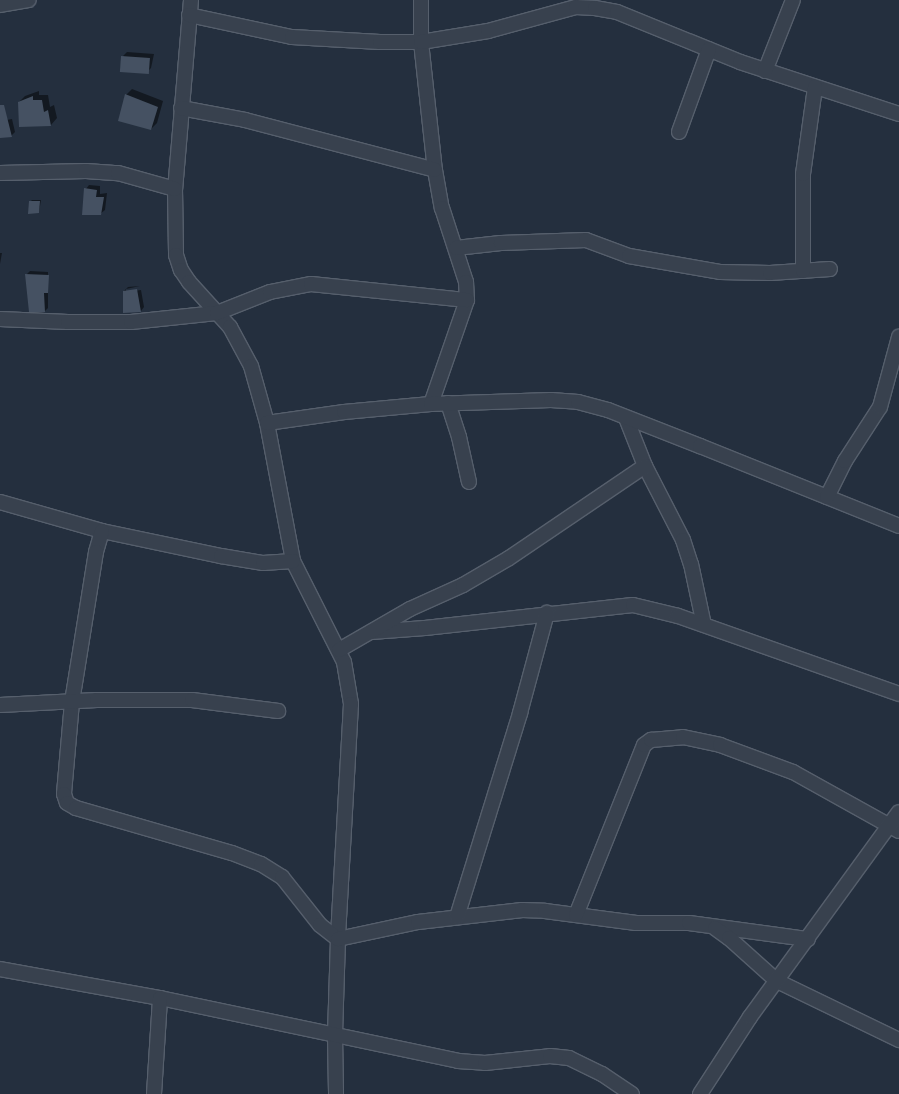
<!DOCTYPE html>
<style>
body{margin:0}
#map{position:relative;width:899px;height:1094px;overflow:hidden;background:#242f3e;font-family:Raleway,sans-serif}
div>[style]{position:absolute}
[style*='--x']{left:calc(var(--x)*1px);top:calc(var(--y)*1px);width:calc(var(--w)*1px);rotate:calc(var(--a)*1deg)}
.shadow>*{inset:0;background:#0007}
.building>*{inset:0;background:#455162;transform-origin:0 0}
.roads{filter:drop-shadow(1px 0 #565f6c) drop-shadow(-1px 0 #565f6c) drop-shadow(0 1px #565f6c) drop-shadow(0 -1px #565f6c)}
.minor>*{height:14px;margin:-7px;padding:0 7px;transform-origin:7px;border-radius:7px;background:#38414e}
span{translate:-50% -50%;white-space:nowrap;text-align:center;line-height:1.15;-webkit-text-stroke:4.5px #1d2633;paint-order:stroke}
</style>
<div id="map">
<div class="shadow">
<div style="clip-path:polygon(127px 52px,154px 54px,151px 68px,147px 72px,123px 56px)"></div>
<div style="clip-path:polygon(132px 89px,163px 101px,157px 123px,151px 129px,126px 95px)"></div>
<div style="clip-path:polygon(39px 91px,39px 95px,48px 95px,50px 107px,54px 105px,57px 118px,51px 125px,19px 102px,25px 96px)"></div>
<div style="clip-path:polygon(12px 119px,15px 132px,11px 136px,0 137px,0 121px)"></div>
<div style="clip-path:polygon(89px 185px,100px 186px,100px 194px,107px 193px,105px 210px,100px 214px,86px 189px)"></div>
<div style="clip-path:polygon(32px 200px,41px 200px,39px 212px,30px 202px)"></div>
<div style="clip-path:polygon(0 253px,2px 253px,0 264px)"></div>
<div style="clip-path:polygon(30px 271px,48px 272px,48px 308px,45px 311px,30px 310px,27px 274px)"></div>
<div style="clip-path:polygon(140px 286px,126px 289px,126px 292px,141px 290px,144px 307px,141px 311px,124px 291px,128px 287px)"></div>
</div>
<div class="building">
<div style="left:121px;top:56px;width:29px;height:16px;rotate:4deg"></div>
<div style="clip-path:polygon(125px 94px,158px 107px,151px 130px,118px 121px)"></div>
<div style="clip-path:polygon(33px 96px,33px 100px,42px 100px,44px 112px,48px 110px,51px 126px,19px 127px,18px 102px)"></div>
<div style="clip-path:polygon(0 105px,4px 105px,12px 137px,0 138px)"></div>
<div style="clip-path:polygon(84px 188px,97px 190px,96px 197px,104px 197px,101px 215px,82px 215px)"></div>
<div style="clip-path:polygon(29px 201px,40px 201px,39px 213px,28px 214px)"></div>
<div style="clip-path:polygon(25px 274px,49px 275px,48px 293px,44px 293px,45px 312px,29px 312px)"></div>
<div style="clip-path:polygon(137px 289px,141px 312px,123px 313px,123px 291px)"></div>
</div>
<div class="roads">
<div class="minor">
<div style="--x:191;--y:0;--w:190;--a:94.8"></div>
<div style="--x:175;--y:189;--w:66;--a:89.1"></div>
<div style="--x:176;--y:255;--w:16;--a:72"></div>
<div style="--x:181;--y:270;--w:14;--a:56"></div>
<div style="--x:189;--y:282;--w:61;--a:47.7"></div>
<div style="--x:230;--y:327;--w:44;--a:61.7"></div>
<div style="--x:251;--y:366;--w:59;--a:74.3"></div>
<div style="--x:267;--y:423;--w:140;--a:79.3"></div>
<div style="--x:293;--y:561;--w:113;--a:63.2"></div>
<div style="--x:344;--y:662;--w:43;--a:80.5"></div>
<div style="--x:351;--y:704;--w:235;--a:93.2"></div>
<div style="--x:338;--y:939;--w:96;--a:91.8"></div>
<div style="--x:335;--y:1035;--w:59;--a:89"></div>
<div style="--x:421;--y:0;--w:42;--a:90"></div>
<div style="--x:421;--y:42;--w:129;--a:83.8"></div>
<div style="--x:435;--y:170;--w:39;--a:80"></div>
<div style="--x:442;--y:208;--w:78;--a:72"></div>
<div style="--x:466;--y:282;--w:18;--a:87"></div>
<div style="--x:467;--y:300;--w:110;--a:109.1"></div>
<div style="--x:0;--y:5;--w:29;--a:-10"></div>
<div style="--x:189;--y:15;--w:105;--a:12.1"></div>
<div style="--x:292;--y:37;--w:88;--a:3.3"></div>
<div style="--x:380;--y:42;--w:41;--a:0"></div>
<div style="--x:421;--y:42;--w:68;--a:-9.3"></div>
<div style="--x:488;--y:31;--w:91;--a:-15.3"></div>
<div style="--x:576;--y:7;--w:19;--a:3"></div>
<div style="--x:595;--y:8;--w:22;--a:10"></div>
<div style="--x:617;--y:12;--w:133;--a:22.1"></div>
<div style="--x:740;--y:62;--w:167;--a:18.1"></div>
<div style="--x:765;--y:71;--w:76;--a:-68.5"></div>
<div style="--x:181;--y:108;--w:65;--a:10.6"></div>
<div style="--x:245;--y:120;--w:196;--a:14.7"></div>
<div style="--x:679;--y:132;--w:88;--a:-70.1"></div>
<div style="--x:0;--y:173;--w:86;--a:-1.3"></div>
<div style="--x:86;--y:171;--w:32;--a:4"></div>
<div style="--x:118;--y:173;--w:59;--a:15.7"></div>
<div style="--x:456;--y:248;--w:45;--a:-6.3"></div>
<div style="--x:501;--y:243;--w:85;--a:-2"></div>
<div style="--x:586;--y:240;--w:46;--a:20.4"></div>
<div style="--x:629;--y:256;--w:92;--a:10"></div>
<div style="--x:720;--y:272;--w:50;--a:1.1"></div>
<div style="--x:770;--y:273;--w:60;--a:-3.8"></div>
<div style="--x:803;--y:271;--w:97;--a:-90"></div>
<div style="--x:803;--y:174;--w:88;--a:-82.1"></div>
<div style="--x:0;--y:319;--w:68;--a:2.5"></div>
<div style="--x:68;--y:322;--w:63;--a:0"></div>
<div style="--x:131;--y:322;--w:86;--a:-6"></div>
<div style="--x:217;--y:313;--w:57;--a:-21.6"></div>
<div style="--x:270;--y:292;--w:42;--a:-11"></div>
<div style="--x:311;--y:284;--w:157;--a:5.9"></div>
<div style="--x:448;--y:403;--w:36;--a:72"></div>
<div style="--x:459;--y:437;--w:46;--a:77.5"></div>
<div style="--x:626;--y:418;--w:52;--a:68.4"></div>
<div style="--x:645;--y:466;--w:83;--a:62.8"></div>
<div style="--x:683;--y:540;--w:25;--a:72"></div>
<div style="--x:691;--y:564;--w:62;--a:78"></div>
<div style="--x:267;--y:423;--w:78;--a:-8.1"></div>
<div style="--x:344;--y:412;--w:87;--a:-5.3"></div>
<div style="--x:431;--y:404;--w:120;--a:-1.9"></div>
<div style="--x:551;--y:400;--w:27;--a:4"></div>
<div style="--x:578;--y:402;--w:31;--a:15"></div>
<div style="--x:608;--y:410;--w:99;--a:21.4"></div>
<div style="--x:700;--y:446;--w:214;--a:21.9"></div>
<div style="--x:827;--y:497;--w:40;--a:-63.4"></div>
<div style="--x:845;--y:461;--w:64;--a:-57.1"></div>
<div style="--x:880;--y:407;--w:73;--a:-74.8"></div>
<div style="--x:0;--y:502;--w:106;--a:15.9"></div>
<div style="--x:102;--y:531;--w:122;--a:11.9"></div>
<div style="--x:221;--y:556;--w:43;--a:9.5"></div>
<div style="--x:263;--y:563;--w:30;--a:-4"></div>
<div style="--x:102;--y:531;--w:22;--a:106"></div>
<div style="--x:96;--y:552;--w:152;--a:99.1"></div>
<div style="--x:72;--y:702;--w:92;--a:95"></div>
<div style="--x:64;--y:794;--w:9;--a:72"></div>
<div style="--x:67;--y:803;--w:10;--a:29"></div>
<div style="--x:76;--y:808;--w:162;--a:16.1"></div>
<div style="--x:232;--y:853;--w:31;--a:21"></div>
<div style="--x:261;--y:864;--w:25;--a:32"></div>
<div style="--x:282;--y:877;--w:61;--a:51.6"></div>
<div style="--x:320;--y:925;--w:23;--a:38"></div>
<div style="--x:338;--y:939;--w:82;--a:-12"></div>
<div style="--x:418;--y:922;--w:105;--a:-6.6"></div>
<div style="--x:522;--y:910;--w:23;--a:2"></div>
<div style="--x:545;--y:911;--w:92;--a:7.5"></div>
<div style="--x:636;--y:923;--w:53;--a:0"></div>
<div style="--x:689;--y:923;--w:120;--a:7.7"></div>
<div style="--x:371;--y:632;--w:54;--a:-4.2"></div>
<div style="--x:425;--y:628;--w:209;--a:-6.3"></div>
<div style="--x:633;--y:605;--w:46;--a:13.7"></div>
<div style="--x:678;--y:616;--w:234;--a:19.4"></div>
<div style="--x:339;--y:650;--w:82;--a:-30"></div>
<div style="--x:410;--y:609;--w:58;--a:-24.4"></div>
<div style="--x:463;--y:585;--w:53;--a:-30.4"></div>
<div style="--x:509;--y:558;--w:164;--a:-34.1"></div>
<div style="--x:0;--y:705;--w:97;--a:-3"></div>
<div style="--x:97;--y:700;--w:95;--a:0"></div>
<div style="--x:192;--y:700;--w:87;--a:7.3"></div>
<div style="--x:576;--y:915;--w:183;--a:-68.2"></div>
<div style="--x:644;--y:745;--w:9;--a:-36"></div>
<div style="--x:651;--y:740;--w:32;--a:-5"></div>
<div style="--x:683;--y:737;--w:38;--a:12"></div>
<div style="--x:720;--y:745;--w:78;--a:20.3"></div>
<div style="--x:793;--y:772;--w:121;--a:29.1"></div>
<div style="--x:457;--y:917;--w:214;--a:-72.8"></div>
<div style="--x:520;--y:713;--w:104;--a:-74.9"></div>
<div style="--x:715;--y:928;--w:17;--a:36"></div>
<div style="--x:729;--y:938;--w:64;--a:41.9"></div>
<div style="--x:777;--y:981;--w:136;--a:25.8"></div>
<div style="--x:0;--y:969;--w:163;--a:10.3"></div>
<div style="--x:160;--y:998;--w:305;--a:11.9"></div>
<div style="--x:458;--y:1061;--w:27;--a:4"></div>
<div style="--x:485;--y:1063;--w:65;--a:-6.1"></div>
<div style="--x:550;--y:1056;--w:19;--a:6"></div>
<div style="--x:569;--y:1058;--w:37;--a:26"></div>
<div style="--x:602;--y:1074;--w:36;--a:34"></div>
<div style="--x:154;--y:1094;--w:96;--a:-86.4"></div>
<div style="--x:700;--y:1094;--w:92;--a:-57"></div>
<div style="--x:750;--y:1017;--w:253;--a:-54"></div>
</div>
</div>
</div>
